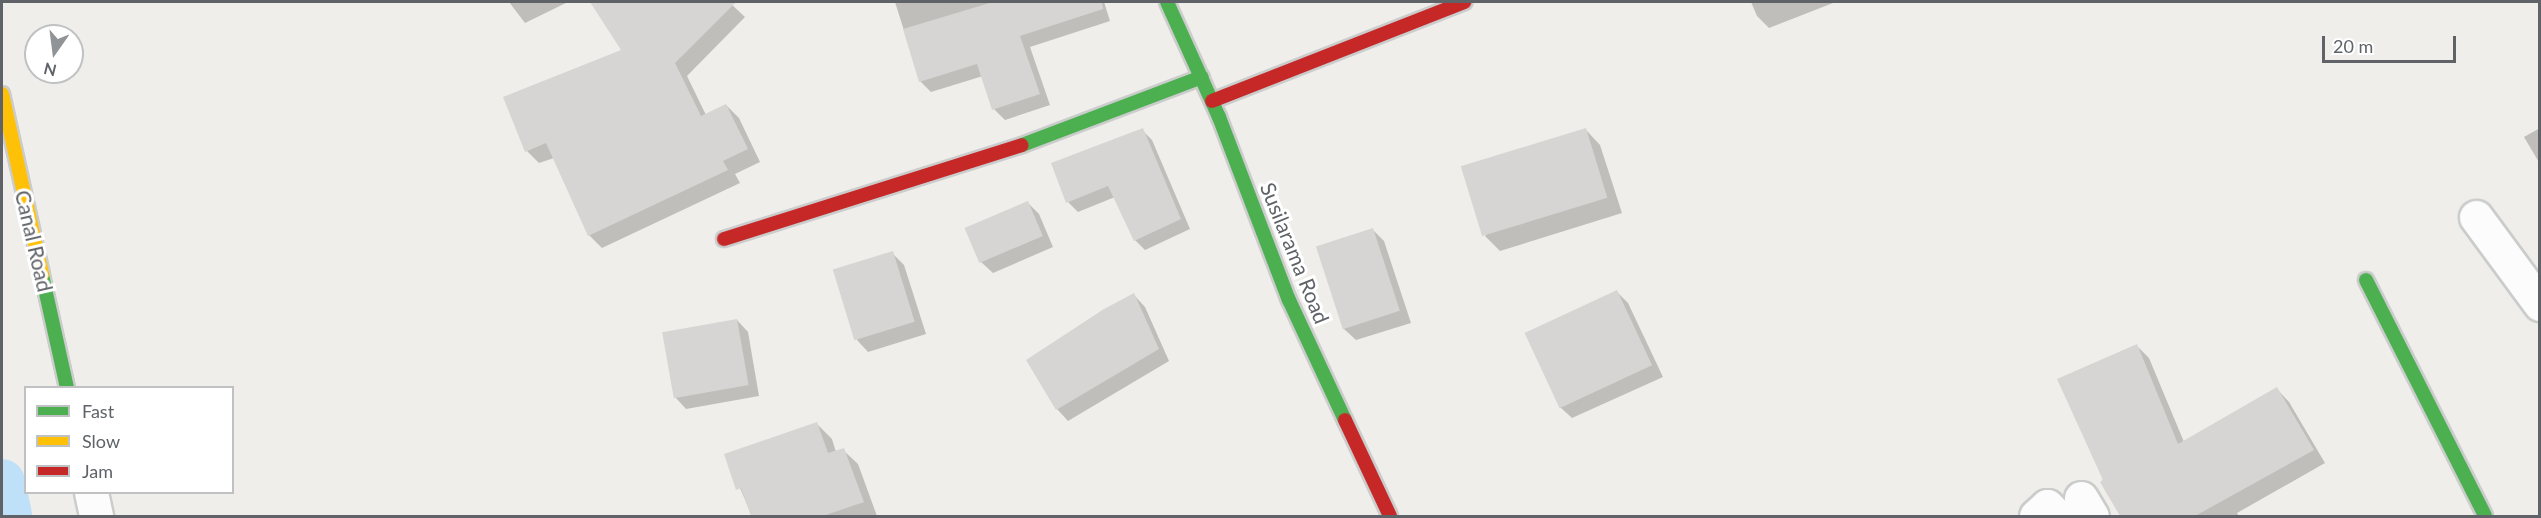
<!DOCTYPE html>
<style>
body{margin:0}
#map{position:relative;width:2541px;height:518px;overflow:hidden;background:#efeeea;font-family:Lato,sans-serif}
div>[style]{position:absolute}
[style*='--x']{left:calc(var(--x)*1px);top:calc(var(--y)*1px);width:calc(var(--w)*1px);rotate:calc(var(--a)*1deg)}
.shadow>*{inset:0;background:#0003}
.canal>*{height:46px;margin:-23px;padding:0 23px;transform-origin:23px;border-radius:23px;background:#bfe0f9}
.building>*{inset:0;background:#d6d5d3;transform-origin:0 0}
.roads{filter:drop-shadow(2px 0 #cbcccc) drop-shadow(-2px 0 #cbcccc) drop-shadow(0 2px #cbcccc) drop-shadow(0 -2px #cbcccc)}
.street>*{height:33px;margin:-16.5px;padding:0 16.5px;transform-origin:16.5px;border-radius:16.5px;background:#fdfcfc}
.fast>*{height:14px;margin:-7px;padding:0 7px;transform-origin:7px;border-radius:7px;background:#4caf50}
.slow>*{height:14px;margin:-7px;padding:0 7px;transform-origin:7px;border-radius:7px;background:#ffc107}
.jam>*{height:14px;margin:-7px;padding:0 7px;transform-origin:7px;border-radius:7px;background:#c62828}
span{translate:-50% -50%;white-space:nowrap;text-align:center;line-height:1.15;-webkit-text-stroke:6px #fff;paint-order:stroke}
.street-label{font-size:21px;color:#5f6368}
.frame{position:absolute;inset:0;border:3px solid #5f6368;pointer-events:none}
.legend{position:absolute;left:24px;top:386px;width:210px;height:108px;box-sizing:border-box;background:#fff;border:2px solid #bfc1c3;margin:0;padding:8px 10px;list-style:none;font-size:18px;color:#5f6368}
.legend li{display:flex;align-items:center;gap:12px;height:30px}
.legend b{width:30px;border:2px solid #bfc1c3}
.north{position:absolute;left:24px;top:24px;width:60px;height:60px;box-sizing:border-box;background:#fff;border:2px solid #bfc1c3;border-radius:50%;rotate:194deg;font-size:16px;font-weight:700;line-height:24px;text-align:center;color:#5f6368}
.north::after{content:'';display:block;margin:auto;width:21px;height:27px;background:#919496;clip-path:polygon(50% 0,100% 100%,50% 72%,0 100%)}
.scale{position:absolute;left:2322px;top:36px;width:134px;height:27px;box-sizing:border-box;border:3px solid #5f6368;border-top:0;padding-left:8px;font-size:18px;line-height:21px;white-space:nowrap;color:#5f6368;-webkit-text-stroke:4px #fff;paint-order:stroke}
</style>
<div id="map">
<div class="shadow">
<div style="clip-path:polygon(509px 2px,568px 2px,525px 23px)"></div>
<div style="clip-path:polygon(591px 2px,729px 2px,745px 17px,687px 76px,706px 115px,726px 105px,739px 118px,760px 162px,735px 174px,740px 183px,602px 248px,589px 235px,554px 158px,539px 163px,527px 151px,623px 51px)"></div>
<div style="clip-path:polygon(895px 2px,1104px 2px,1110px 21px,1030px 47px,1050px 105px,1005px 120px,994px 109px,983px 76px,931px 92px,920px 81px)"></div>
<div style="clip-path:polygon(1751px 2px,1833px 2px,1833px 3px,1769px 28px,1757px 16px)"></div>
<div style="clip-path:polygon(2540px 128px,2540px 164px,2524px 137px)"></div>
<div style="clip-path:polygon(1142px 130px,1152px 140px,1190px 229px,1145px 250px,1135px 240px,1115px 197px,1078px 212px,1068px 202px)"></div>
<div style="clip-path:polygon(1586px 130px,1600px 145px,1622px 213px,1500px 251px,1485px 236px)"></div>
<div style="clip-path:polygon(1028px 203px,1039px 214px,1053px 247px,993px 273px,981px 262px)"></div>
<div style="clip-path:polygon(1373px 230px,1384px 241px,1411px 323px,1356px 340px,1344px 329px)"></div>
<div style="clip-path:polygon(892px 253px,904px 265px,926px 334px,868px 352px,857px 340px)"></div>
<div style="clip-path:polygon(1617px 292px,1628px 303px,1663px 377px,1572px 418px,1560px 407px)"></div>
<div style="clip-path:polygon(1134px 295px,1145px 307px,1169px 361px,1068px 421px,1057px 409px)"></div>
<div style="clip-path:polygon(737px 320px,748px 332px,759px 396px,686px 409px,675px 397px)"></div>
<div style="clip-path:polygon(2137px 346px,2149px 358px,2184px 442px,2277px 389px,2289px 402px,2325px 463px,2237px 513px,2239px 516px,2123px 516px,2102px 482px)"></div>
<div style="clip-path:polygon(817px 424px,832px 439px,836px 452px,843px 450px,858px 464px,877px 516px,752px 516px,726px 455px)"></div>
</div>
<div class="canal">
<div style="--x:2;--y:482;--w:35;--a:78"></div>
</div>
<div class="building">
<div style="clip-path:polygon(590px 2px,736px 2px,675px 63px,701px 116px,726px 104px,748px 149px,723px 161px,728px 170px,588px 236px,546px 143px,525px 152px,503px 97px,621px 50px)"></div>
<div style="clip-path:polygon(993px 2px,1102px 2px,1103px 9px,1020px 36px,1040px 94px,992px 110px,977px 64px,919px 82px,903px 29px)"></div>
<div style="clip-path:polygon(1143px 128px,1181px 219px,1134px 241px,1108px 186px,1066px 203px,1051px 163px)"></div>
<div style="left:1586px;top:128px;width:73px;height:131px;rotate:73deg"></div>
<div style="left:1028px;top:201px;width:38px;height:69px;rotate:67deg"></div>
<div style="left:1373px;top:228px;width:87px;height:60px;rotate:72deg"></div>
<div style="left:893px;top:251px;width:74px;height:63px;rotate:73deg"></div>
<div style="left:1617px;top:290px;width:83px;height:102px;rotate:65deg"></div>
<div style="clip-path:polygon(1134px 293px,1159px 349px,1056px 410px,1026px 360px,1104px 309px)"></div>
<div style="left:737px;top:319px;width:67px;height:76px;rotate:80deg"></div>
<div style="clip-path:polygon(2137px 344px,2178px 444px,2277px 387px,2314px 450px,2195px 516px,2120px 516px,2100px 482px,2103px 480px,2057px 379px)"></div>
<div style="clip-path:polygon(817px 422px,828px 453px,844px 448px,864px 502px,823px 516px,751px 516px,741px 488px,736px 490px,724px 454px)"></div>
</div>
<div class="roads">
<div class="street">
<div style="--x:2476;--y:217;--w:108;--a:53.7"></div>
<div style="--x:91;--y:492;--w:25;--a:78"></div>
<div style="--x:2081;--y:498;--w:21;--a:59"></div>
<div style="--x:2036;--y:516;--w:15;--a:-42"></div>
<div style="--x:2047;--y:506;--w:14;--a:45"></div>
</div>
<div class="fast">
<div style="--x:1167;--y:2;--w:126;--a:65.7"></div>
<div style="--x:1219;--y:117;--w:196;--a:69.1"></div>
<div style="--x:1289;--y:300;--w:132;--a:65"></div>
<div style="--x:1022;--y:145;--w:192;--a:-20.7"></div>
<div style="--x:42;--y:275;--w:116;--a:77.5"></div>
<div style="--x:2366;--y:280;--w:264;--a:63.2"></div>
</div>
<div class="slow">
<div style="--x:2;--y:94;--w:185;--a:77.5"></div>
</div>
<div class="jam">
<div style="--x:1212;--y:101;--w:271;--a:-21.4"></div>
<div style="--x:724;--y:239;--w:312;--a:-17.5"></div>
<div style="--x:1345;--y:420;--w:106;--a:64.9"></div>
</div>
</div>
<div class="street-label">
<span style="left:34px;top:241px;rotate:77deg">Canal Road</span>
<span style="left:1295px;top:253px;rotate:68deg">Susilarama Road</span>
</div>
<div class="frame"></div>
<ul class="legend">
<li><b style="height:8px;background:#4caf50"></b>Fast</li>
<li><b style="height:8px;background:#ffc107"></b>Slow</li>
<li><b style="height:8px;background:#c62828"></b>Jam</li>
</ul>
<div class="north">N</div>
<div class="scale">20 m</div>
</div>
